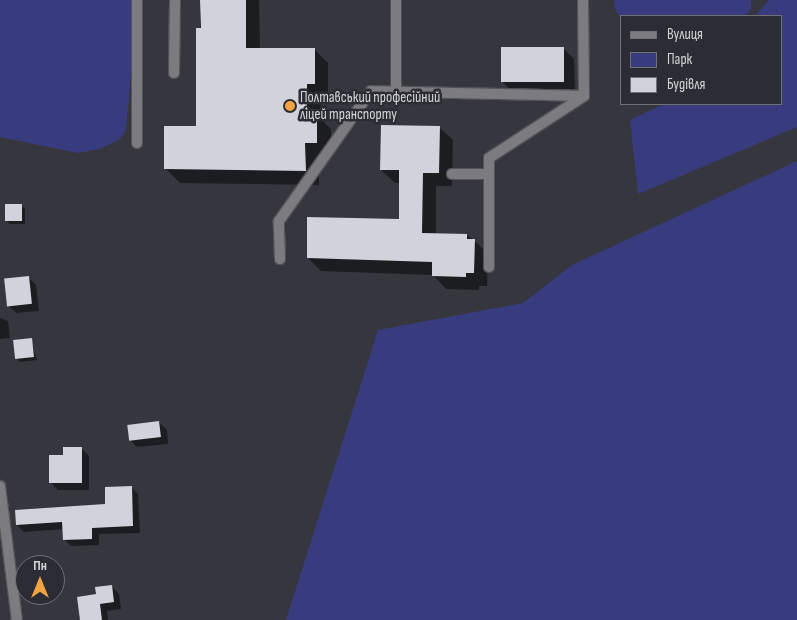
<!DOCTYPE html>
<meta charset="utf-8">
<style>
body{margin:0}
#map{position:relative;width:797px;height:620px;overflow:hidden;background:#36373e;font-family:"Sofia Sans Condensed",sans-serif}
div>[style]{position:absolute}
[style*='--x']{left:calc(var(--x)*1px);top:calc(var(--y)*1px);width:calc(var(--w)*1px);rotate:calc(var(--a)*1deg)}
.green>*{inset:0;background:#393b7f}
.shadow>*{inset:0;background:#0007}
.building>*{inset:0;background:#d1d2db;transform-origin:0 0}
.roads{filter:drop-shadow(1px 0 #52535a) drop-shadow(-1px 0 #52535a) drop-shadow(0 1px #52535a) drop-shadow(0 -1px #52535a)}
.lane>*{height:10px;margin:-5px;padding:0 5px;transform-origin:5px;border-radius:5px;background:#7c7c80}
.street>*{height:10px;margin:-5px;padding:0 5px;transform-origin:5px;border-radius:5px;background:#7c7c80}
.dots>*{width:14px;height:14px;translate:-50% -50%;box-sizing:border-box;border:2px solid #2c2d34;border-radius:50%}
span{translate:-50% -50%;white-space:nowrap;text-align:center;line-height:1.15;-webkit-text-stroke:5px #2c2d34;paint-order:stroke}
.poi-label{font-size:15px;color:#d4d5d9}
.left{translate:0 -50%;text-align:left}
.legend{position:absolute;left:620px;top:15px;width:162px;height:90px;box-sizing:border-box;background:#2c2d34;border:1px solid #6f7076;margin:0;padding:6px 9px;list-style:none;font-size:15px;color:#d4d5d9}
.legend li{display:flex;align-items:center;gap:10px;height:25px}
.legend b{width:25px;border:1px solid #6f7076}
.north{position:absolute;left:15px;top:555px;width:50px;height:50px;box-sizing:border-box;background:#2c2d34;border:1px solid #6f7076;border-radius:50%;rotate:0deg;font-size:14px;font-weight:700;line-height:20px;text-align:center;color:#d4d5d9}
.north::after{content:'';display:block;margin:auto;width:18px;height:22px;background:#f3a442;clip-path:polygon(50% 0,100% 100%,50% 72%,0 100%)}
</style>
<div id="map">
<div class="green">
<div style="clip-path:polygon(0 0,131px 0,131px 75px,126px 130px,120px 139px,100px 149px,78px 153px,0 137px)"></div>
<div style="clip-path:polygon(614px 0,751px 0,751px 9px,745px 16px,621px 18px,615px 9px)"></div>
<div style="clip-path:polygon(769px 0,797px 0,797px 127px,638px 194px,630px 120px,664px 104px,781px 104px,781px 16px,755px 16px)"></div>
<div style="clip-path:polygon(797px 161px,797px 620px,286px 620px,378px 330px,523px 303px,572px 265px)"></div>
</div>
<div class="shadow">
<div style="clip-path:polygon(201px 0,259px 0,260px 49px,314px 49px,328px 63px,328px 98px,321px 98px,321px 119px,331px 129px,331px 157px,319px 157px,319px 185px,180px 183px,166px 169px,197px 127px)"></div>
<div style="clip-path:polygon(563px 48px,574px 59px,575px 92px,514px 94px,503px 82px)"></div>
<div style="clip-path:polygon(439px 127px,453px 140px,452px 186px,436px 186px,436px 235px,466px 235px,474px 240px,488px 254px,487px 286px,479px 286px,479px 290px,446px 289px,433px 275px,321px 271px,308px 258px,400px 220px,400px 183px,395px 183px,381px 170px)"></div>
<div style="clip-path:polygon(22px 206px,25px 209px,25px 224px,10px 224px,6px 220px)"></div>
<div style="clip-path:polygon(28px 277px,36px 285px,39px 311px,16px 313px,9px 306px)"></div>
<div style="clip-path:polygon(0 318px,8px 321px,10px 338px,0 339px)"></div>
<div style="clip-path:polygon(31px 340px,37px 360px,20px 362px,17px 359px)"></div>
<div style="clip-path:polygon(159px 422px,167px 430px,168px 444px,137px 447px,129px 439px)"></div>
<div style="clip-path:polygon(82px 449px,89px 456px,89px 490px,58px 490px,50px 482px,64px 457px)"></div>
<div style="clip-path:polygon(131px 487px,138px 494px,140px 533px,99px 534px,99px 545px,71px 546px,64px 539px,64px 529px,24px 532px,17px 525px,106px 505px)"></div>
<div style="clip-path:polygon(111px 586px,119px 594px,121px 609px,107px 611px,108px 620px,81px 620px,97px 595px)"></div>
</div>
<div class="building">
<div style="clip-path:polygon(200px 0,246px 0,246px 48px,315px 48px,315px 84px,307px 84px,307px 114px,317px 114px,317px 143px,305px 143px,306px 171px,164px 169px,164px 126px,196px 126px,196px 28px,201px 28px)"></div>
<div style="left:564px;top:47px;width:35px;height:63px;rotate:90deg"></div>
<div style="clip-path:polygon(381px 125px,440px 126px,439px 173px,423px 173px,422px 233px,467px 234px,467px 239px,475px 239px,474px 273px,466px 273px,466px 277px,432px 276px,432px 262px,307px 258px,307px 217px,399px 219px,399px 170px,380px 170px)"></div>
<div style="left:5px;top:204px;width:17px;height:17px"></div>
<div style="left:29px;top:276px;width:28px;height:25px;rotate:84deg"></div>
<div style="left:32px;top:338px;width:19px;height:19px;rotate:84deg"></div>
<div style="left:159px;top:421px;width:16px;height:32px;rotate:83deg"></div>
<div style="clip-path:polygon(63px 447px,82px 447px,82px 483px,49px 483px,49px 455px,63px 455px)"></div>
<div style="clip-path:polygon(132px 486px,133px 526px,92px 528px,92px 539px,63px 540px,62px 522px,16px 525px,15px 510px,105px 504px,105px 487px)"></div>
<div style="clip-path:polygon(112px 585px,114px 602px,100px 604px,102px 620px,80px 620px,77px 597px,96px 594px,95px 587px)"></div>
</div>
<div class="roads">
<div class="lane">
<div style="--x:137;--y:0;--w:143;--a:90"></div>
<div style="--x:174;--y:73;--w:73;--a:-89.2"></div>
<div style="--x:396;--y:92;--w:92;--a:-90"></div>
<div style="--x:452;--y:174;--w:37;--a:0"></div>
<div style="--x:280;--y:259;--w:38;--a:-92"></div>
<div style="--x:279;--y:221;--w:159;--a:-54.7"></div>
<div style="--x:371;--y:91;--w:213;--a:1.3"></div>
<div style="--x:584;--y:96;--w:96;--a:-90.6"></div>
<div style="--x:489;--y:267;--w:109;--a:-90"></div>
<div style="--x:489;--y:158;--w:113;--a:-33.1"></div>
</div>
<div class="street">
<div style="--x:0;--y:486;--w:135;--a:82.8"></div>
</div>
</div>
<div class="dots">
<div style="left:290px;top:106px;background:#f3a442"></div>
</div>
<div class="poi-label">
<span class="left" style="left:300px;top:106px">Полтавський професійний<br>ліцей транспорту</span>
</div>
<ul class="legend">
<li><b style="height:6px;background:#7c7c80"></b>Вулиця</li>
<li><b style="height:14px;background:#393b7f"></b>Парк</li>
<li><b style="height:14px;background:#d1d2db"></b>Будівля</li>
</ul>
<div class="north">Пн</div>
</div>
